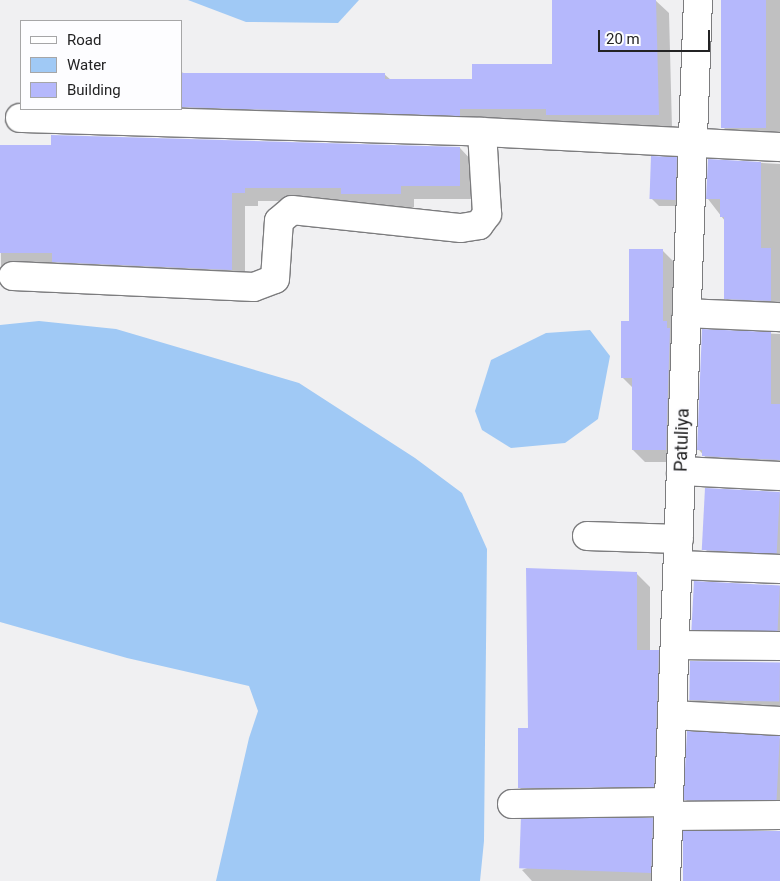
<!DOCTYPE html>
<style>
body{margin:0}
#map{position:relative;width:780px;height:881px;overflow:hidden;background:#f0f0f2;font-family:Roboto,sans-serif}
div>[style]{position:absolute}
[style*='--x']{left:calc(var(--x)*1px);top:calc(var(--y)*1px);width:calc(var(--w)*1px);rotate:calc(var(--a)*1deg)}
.water>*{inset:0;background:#a0c9f5}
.shadow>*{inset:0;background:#0003}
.building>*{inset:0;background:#b5b8fc;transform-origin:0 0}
.roads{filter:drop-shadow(1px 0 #7c7c7e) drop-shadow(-1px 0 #7c7c7e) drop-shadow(0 1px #7c7c7e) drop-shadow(0 -1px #7c7c7e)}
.minor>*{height:28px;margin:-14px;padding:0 14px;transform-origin:14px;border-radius:14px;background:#fff}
span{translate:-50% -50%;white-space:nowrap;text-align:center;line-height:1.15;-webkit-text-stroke:5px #fdfdff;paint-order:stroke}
.street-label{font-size:18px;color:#232324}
.legend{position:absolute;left:20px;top:20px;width:162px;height:90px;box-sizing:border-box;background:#fdfdff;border:1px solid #a6a6a7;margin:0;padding:6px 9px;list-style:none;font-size:15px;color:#232324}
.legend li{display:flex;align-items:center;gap:10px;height:25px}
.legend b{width:25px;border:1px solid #a6a6a7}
.scale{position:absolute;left:598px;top:30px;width:112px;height:22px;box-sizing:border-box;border:2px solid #232324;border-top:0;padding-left:6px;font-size:15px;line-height:18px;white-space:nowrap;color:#232324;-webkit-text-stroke:4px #fdfdff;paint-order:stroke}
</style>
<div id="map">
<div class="water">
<div style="clip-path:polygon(188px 0,359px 0,338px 23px,246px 22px)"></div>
<div style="clip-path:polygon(39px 321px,116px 329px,299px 383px,415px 458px,462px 493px,487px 549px,484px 841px,480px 881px,216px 881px,249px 738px,258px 711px,249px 686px,127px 658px,0 622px,0 325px)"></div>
<div style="clip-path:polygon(590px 330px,610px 356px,598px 419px,565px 443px,511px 448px,482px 430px,475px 411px,491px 360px,546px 333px)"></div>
</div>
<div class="shadow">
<div style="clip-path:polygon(553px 0,655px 0,669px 13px,672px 128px,561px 128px,555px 122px,58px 109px,181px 109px,181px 72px,189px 75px,384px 74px,391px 80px,473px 80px,553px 65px)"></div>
<div style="clip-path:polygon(724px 0,780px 0,780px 144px,738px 142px,724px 128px)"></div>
<div style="clip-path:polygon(0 147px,460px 148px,473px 162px,473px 199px,414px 199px,414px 207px,356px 207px,349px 201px,258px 201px,258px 206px,245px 206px,245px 283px,57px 266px,1px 266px)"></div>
<div style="clip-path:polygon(676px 159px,683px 165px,681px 206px,659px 206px,652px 199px)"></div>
<div style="clip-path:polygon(709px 160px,780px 164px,780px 314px,739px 312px,725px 298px,725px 221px,708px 199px)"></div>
<div style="clip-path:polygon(663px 251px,675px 263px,678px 462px,645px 462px,633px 450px,633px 388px,622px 377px,630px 322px)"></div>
<div style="clip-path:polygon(703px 331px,780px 334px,780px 473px,717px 470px,699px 450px)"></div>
<div style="clip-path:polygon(780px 493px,780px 566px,720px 564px,706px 550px)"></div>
<div style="clip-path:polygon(636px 573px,650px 587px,650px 651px,658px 651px,672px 665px,667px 800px,533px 801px,520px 788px,529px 730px)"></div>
<div style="clip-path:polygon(780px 586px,780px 643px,708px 643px,695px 629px)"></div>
<div style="clip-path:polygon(780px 663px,780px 718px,703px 713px,689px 700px)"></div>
<div style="clip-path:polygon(780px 738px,780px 813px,699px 813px,686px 800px)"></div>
<div style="clip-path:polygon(652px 819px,666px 833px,664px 881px,532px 881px,522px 870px)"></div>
</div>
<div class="building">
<div style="clip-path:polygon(552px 0,656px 0,659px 115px,546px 115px,546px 109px,460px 109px,460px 116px,181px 107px,181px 73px,385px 73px,385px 79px,472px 79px,472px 64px,552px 64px)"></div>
<div style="left:721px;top:0;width:45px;height:128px"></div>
<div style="clip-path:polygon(51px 135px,460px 147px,460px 186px,401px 186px,401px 194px,341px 194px,341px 188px,245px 188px,245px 193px,232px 193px,232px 270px,52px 262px,52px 253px,0 253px,0 145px,51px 145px)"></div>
<div style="left:651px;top:156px;width:26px;height:43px;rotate:2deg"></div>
<div style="clip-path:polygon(708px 159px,761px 162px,761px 248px,771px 248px,771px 301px,724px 299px,724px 217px,720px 217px,720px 199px,706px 199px)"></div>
<div style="clip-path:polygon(629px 249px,663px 249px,663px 321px,667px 321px,667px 328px,670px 328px,666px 450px,632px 450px,632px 378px,621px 378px,621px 321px,629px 321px)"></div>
<div style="clip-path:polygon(702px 329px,771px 332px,771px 404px,780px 404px,780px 460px,702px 456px,702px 450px,697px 450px)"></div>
<div style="left:705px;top:488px;width:75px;height:62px;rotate:3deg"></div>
<div style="clip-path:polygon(526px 568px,637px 572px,637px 650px,659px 650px,654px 787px,518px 788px,518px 728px,528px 728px)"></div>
<div style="left:694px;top:581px;width:86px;height:49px;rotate:3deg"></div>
<div style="left:690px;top:661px;width:90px;height:39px;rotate:1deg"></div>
<div style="left:687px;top:731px;width:93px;height:69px;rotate:3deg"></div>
<div style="left:653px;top:818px;width:55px;height:132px;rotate:92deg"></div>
<div style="left:780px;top:831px;width:50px;height:97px;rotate:90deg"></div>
</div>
<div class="roads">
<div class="minor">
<div style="--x:20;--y:118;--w:462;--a:1.7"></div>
<div style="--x:482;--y:132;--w:298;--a:2.9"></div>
<div style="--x:13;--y:276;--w:241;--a:2.6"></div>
<div style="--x:254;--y:287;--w:22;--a:-21"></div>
<div style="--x:275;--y:279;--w:58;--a:-86.1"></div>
<div style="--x:279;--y:221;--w:17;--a:-40"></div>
<div style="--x:292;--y:210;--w:170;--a:6.1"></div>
<div style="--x:461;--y:228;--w:18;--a:-9"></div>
<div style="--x:479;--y:225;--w:14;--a:-54"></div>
<div style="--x:487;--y:214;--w:82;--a:-93.5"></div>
<div style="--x:687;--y:313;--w:93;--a:2.5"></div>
<div style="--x:681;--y:471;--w:99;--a:2.9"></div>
<div style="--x:587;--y:536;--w:92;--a:1.9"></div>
<div style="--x:678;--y:565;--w:102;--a:2.2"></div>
<div style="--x:675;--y:645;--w:105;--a:0.5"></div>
<div style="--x:672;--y:715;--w:108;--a:3.2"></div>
<div style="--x:512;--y:804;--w:157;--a:-0.7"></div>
<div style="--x:669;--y:816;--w:111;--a:-0.5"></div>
<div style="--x:666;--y:881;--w:882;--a:-87.92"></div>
</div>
</div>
<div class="street-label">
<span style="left:682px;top:440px;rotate:-88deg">Patuliya</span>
</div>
<ul class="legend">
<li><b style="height:6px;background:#fff"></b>Road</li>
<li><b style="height:14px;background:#a0c9f5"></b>Water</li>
<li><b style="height:14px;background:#b5b8fc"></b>Building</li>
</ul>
<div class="scale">20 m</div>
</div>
